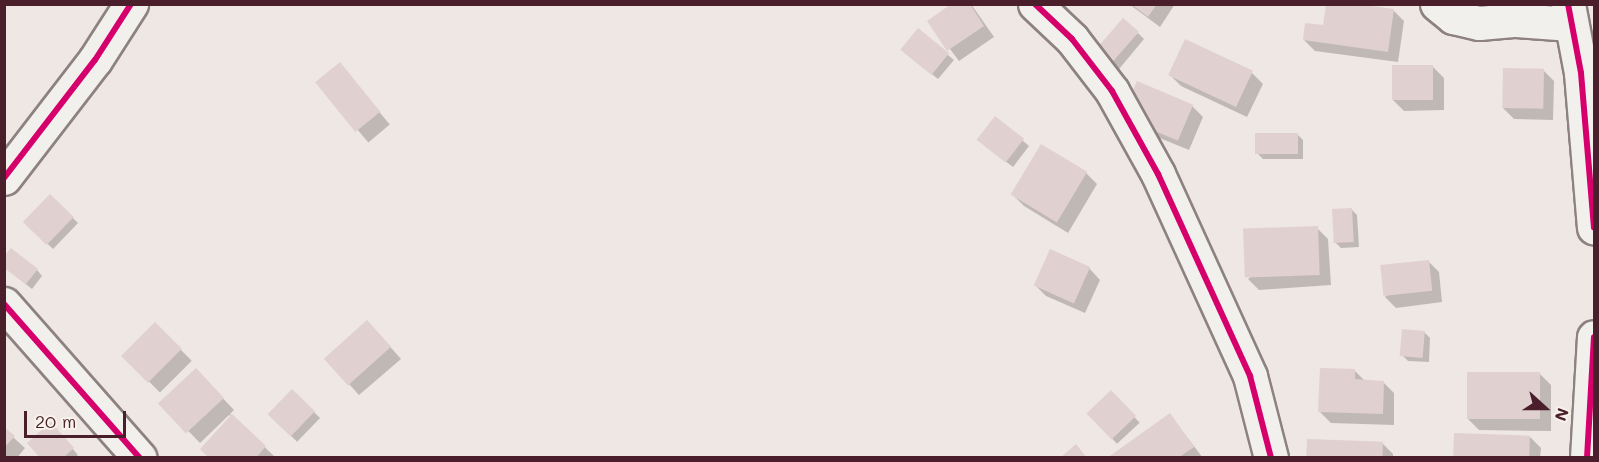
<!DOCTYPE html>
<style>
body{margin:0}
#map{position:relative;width:1599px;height:462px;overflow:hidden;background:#efe7e3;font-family:Mali,sans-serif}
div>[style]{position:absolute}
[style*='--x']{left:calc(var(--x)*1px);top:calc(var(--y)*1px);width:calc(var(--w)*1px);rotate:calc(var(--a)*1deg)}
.shadow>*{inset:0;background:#0003;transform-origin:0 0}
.building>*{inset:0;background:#e0d0cf;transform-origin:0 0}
.roads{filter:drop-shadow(2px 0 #8d8181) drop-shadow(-2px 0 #8d8181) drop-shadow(0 2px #8d8181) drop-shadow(0 -2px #8d8181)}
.minor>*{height:33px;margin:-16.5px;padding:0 16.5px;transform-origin:16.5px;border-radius:16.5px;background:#f2f0ec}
.cycleway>*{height:6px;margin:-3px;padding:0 3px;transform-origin:3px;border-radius:3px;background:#d6006c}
span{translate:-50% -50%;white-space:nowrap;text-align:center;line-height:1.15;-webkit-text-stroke:6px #f7f3e8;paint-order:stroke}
.frame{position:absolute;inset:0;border:6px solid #4a1f2b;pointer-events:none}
.north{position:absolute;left:1515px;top:378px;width:60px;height:60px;-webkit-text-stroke:4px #f7f3e8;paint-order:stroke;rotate:111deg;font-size:16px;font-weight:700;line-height:24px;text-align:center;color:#4a1f2b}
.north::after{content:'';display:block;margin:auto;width:21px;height:27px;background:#4a1f2b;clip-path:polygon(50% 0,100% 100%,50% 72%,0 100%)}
.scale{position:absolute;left:24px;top:411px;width:102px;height:27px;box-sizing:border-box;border:3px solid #4a1f2b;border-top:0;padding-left:8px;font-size:18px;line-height:21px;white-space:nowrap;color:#4a1f2b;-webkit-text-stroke:4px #f7f3e8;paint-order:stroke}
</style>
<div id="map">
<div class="shadow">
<div style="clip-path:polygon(953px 4px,971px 4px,994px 37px,959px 61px,929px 21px)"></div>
<div style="clip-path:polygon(1129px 4px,1175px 4px,1160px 27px)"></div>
<div style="clip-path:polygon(1327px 4px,1353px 4px,1393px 10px,1404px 21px,1398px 62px,1315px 51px,1304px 40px,1324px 27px)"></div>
<div style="clip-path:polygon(919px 31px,954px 60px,938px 79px,909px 56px)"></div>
<div style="clip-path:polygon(1138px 33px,1144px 39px,1115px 74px,1100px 61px)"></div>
<div style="left:339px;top:64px;width:79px;height:28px;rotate:50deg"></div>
<div style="clip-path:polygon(1433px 67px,1444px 78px,1444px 110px,1404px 111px,1393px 100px)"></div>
<div style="clip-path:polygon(1543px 70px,1554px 81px,1553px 120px,1514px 119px,1503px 108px)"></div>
<div style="clip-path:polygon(1252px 73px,1263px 84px,1247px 117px,1181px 86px,1170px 75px)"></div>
<div style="clip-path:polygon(1192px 106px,1203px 117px,1189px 150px,1135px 128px)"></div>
<div style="clip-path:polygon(996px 118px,1029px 146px,1013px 167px,985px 146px)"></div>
<div style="clip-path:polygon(1297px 134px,1303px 140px,1303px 159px,1263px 159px,1257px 153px)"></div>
<div style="clip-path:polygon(1086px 173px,1097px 184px,1068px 233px,1024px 206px,1013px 195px)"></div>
<div style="left:50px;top:196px;width:39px;height:36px;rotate:44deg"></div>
<div style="clip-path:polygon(1352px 210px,1357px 215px,1359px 247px,1341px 248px,1335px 242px)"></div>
<div style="clip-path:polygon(1317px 228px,1328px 239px,1331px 285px,1259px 290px,1248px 279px)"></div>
<div style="clip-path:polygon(1428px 261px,1439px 272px,1442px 302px,1396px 308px,1385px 297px)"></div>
<div style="clip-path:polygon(4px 267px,37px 270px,42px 276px,32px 289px)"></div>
<div style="clip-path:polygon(1089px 268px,1100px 280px,1085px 313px,1046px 296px,1035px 285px)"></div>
<div style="left:155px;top:324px;width:52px;height:45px;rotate:45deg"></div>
<div style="clip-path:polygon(1424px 332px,1430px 338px,1429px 362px,1408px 361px,1402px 355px)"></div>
<div style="clip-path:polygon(378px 333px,401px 359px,359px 395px,326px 359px)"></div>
<div style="clip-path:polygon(196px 370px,234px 410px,230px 414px,276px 458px,211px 458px,231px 416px,229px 415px,200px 443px,162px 404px)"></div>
<div style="clip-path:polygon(1354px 370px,1365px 381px,1383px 382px,1394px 393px,1394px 425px,1331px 423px,1320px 412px)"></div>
<div style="clip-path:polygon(1540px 374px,1551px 385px,1551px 431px,1479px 430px,1468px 419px)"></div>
<div style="left:292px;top:391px;width:39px;height:33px;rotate:44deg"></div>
<div style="left:1111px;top:392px;width:42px;height:31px;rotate:47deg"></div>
<div style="clip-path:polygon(1170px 415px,1203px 458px,1110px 458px)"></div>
<div style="clip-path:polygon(4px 429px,25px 448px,17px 458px,4px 458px)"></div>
<div style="clip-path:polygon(56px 430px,78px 455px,75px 458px,42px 458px)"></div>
<div style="clip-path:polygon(1530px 437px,1541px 448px,1540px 458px,1454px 458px)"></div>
<div style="clip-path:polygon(1382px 443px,1393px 454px,1393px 458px,1308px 458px)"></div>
</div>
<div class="building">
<div style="clip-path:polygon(951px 4px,970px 4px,984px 26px,947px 51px,927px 21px)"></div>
<div style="clip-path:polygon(1131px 4px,1157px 4px,1148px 17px)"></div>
<div style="clip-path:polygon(1326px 5px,1364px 5px,1394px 9px,1388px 52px,1303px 40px,1305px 23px,1323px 25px)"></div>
<div style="left:1123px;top:18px;width:21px;height:49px;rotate:41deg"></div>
<div style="left:918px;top:28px;width:40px;height:28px;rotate:39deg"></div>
<div style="left:1185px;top:39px;width:75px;height:40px;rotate:25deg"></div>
<div style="left:340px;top:62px;width:64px;height:32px;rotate:51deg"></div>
<div style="left:1392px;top:65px;width:41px;height:35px"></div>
<div style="left:1503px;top:68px;width:41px;height:40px;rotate:1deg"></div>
<div style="left:1137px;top:81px;width:61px;height:39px;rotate:23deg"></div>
<div style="left:995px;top:116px;width:37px;height:30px;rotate:38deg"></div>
<div style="left:1255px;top:133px;width:43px;height:21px"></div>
<div style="left:1041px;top:144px;width:54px;height:59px;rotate:31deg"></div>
<div style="left:50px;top:194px;width:33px;height:39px;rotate:44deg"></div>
<div style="left:1352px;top:208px;width:34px;height:20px;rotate:87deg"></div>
<div style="left:1318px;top:226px;width:49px;height:75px;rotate:88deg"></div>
<div style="clip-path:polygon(11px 248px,38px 269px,26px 284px,4px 268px,4px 256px)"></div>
<div style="left:1050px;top:249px;width:44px;height:40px;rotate:24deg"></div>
<div style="left:1429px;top:260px;width:31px;height:49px;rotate:84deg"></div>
<div style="left:367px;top:320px;width:36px;height:58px;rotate:48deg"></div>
<div style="left:155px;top:322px;width:38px;height:48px;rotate:45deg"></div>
<div style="left:1402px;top:329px;width:23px;height:27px;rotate:5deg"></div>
<div style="left:196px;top:368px;width:41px;height:52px;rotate:47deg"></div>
<div style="clip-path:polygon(1320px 368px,1355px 369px,1355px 379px,1384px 381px,1383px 414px,1318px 412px)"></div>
<div style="left:1467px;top:372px;width:73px;height:47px"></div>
<div style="left:292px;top:389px;width:32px;height:35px;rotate:44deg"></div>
<div style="left:1111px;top:390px;width:36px;height:34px;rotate:46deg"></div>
<div style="clip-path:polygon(1170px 413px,1194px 447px,1178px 458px,1107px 458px)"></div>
<div style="clip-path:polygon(232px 414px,266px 446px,256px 458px,209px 458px,200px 449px)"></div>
<div style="clip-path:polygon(51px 422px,74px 448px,63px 458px,40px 458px,27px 443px)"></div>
<div style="clip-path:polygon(4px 427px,15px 436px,4px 448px)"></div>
<div style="left:1454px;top:433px;width:76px;height:25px;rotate:2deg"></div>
<div style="left:1307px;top:439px;width:76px;height:19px;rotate:2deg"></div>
<div style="clip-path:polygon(1076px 444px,1087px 458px,1060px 458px)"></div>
</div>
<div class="roads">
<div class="minor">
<div style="--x:1035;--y:4;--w:51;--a:43.4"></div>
<div style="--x:1072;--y:39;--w:66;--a:52.4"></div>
<div style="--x:1112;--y:91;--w:95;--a:61"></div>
<div style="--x:1158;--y:174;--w:222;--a:65.5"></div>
<div style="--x:1250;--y:376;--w:85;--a:75.6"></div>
<div style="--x:1437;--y:4;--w:21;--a:39"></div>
<div style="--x:1453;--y:17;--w:27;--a:13"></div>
<div style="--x:1479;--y:23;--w:37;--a:-5"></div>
<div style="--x:1516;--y:20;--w:55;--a:4.2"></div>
<div style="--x:1568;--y:4;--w:70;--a:79.3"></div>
<div style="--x:1581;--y:73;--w:155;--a:85.2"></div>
<div style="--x:4;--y:178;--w:149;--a:-52.4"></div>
<div style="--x:95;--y:60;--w:67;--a:-57.3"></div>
<div style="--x:4;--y:304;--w:205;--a:48.6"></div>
<div style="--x:1587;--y:458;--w:121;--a:-86.7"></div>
</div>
</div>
<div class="cycleway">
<div style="--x:1035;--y:4;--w:51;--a:43.4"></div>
<div style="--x:1072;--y:39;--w:66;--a:52.4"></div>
<div style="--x:1112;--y:91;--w:95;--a:61"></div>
<div style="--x:1158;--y:174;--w:222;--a:65.5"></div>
<div style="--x:1250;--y:376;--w:85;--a:75.6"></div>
<div style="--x:1568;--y:4;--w:70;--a:79.3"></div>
<div style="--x:1581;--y:73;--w:155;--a:85.2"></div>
<div style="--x:4;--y:178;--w:149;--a:-52.4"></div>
<div style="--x:95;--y:60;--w:67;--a:-57.3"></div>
<div style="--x:4;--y:304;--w:205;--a:48.6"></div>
<div style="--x:1587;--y:458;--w:121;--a:-86.7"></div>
</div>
<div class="frame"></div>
<div class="north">N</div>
<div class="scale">20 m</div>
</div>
